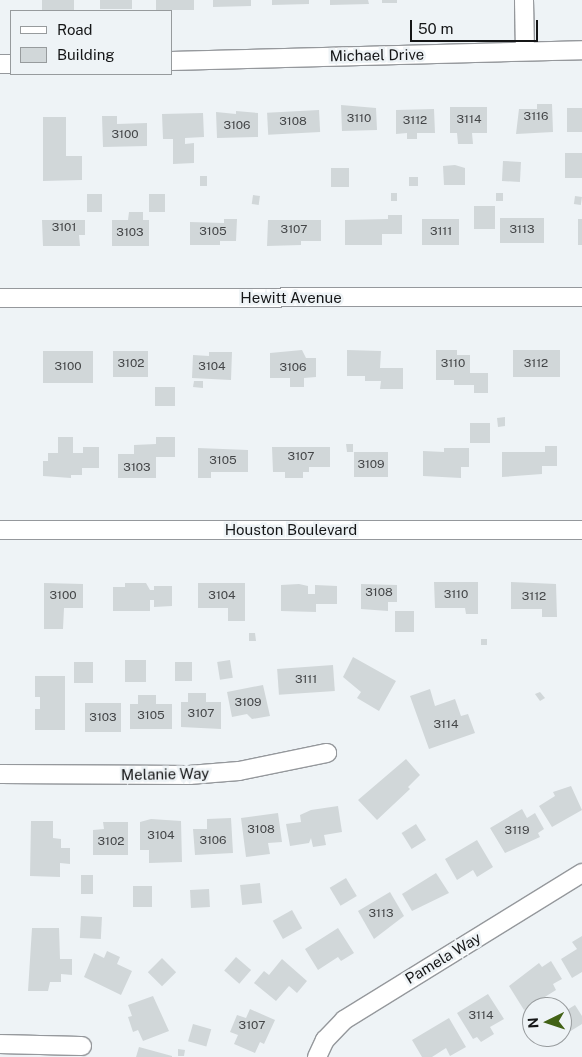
<!DOCTYPE html>
<style>
body{margin:0}
#map{position:relative;width:582px;height:1057px;overflow:hidden;background:#eef3f6;font-family:"Public Sans",sans-serif}
div>[style]{position:absolute}
[style*='--x']{left:calc(var(--x)*1px);top:calc(var(--y)*1px);width:calc(var(--w)*1px);rotate:calc(var(--a)*1deg)}
.building>*{inset:0;background:#d1d7d9;transform-origin:0 0}
.roads{filter:drop-shadow(1px 0 #95989c) drop-shadow(-1px 0 #95989c) drop-shadow(0 1px #95989c) drop-shadow(0 -1px #95989c)}
.minor>*{height:18px;margin:-9px;padding:0 9px;transform-origin:9px;border-radius:9px;background:#fff}
span{translate:-50% -50%;white-space:nowrap;text-align:center;line-height:1.15;-webkit-text-stroke:5px #eef3f6;paint-order:stroke}
.number-label{font-size:12px;color:#444648}
.number-label span{-webkit-text-stroke-width:0}
.street-label{font-size:15px;color:#151617}
.legend{position:absolute;left:10px;top:10px;width:162px;height:65px;box-sizing:border-box;background:#eef3f6;border:1px solid #979b9d;margin:0;padding:6px 9px;list-style:none;font-size:15px;color:#151617}
.legend li{display:flex;align-items:center;gap:10px;height:25px}
.legend b{width:25px;border:1px solid #979b9d}
.north{position:absolute;left:522px;top:997px;width:50px;height:50px;box-sizing:border-box;background:#eef3f6;border:1px solid #979b9d;border-radius:50%;rotate:266deg;font-size:14px;font-weight:700;line-height:20px;text-align:center;color:#151617}
.north::after{content:'';display:block;margin:auto;width:18px;height:22px;background:#426216;clip-path:polygon(50% 0,100% 100%,50% 72%,0 100%)}
.scale{position:absolute;left:410px;top:20px;width:128px;height:22px;box-sizing:border-box;border:2px solid #151617;border-top:0;padding-left:6px;font-size:15px;line-height:18px;white-space:nowrap;color:#151617;-webkit-text-stroke:4px #eef3f6;paint-order:stroke}
</style>
<div id="map">
<div class="building">
<div style="left:42px;top:0;width:32px;height:11px"></div>
<div style="left:100px;top:0;width:32px;height:9px"></div>
<div style="left:156px;top:0;width:38px;height:10px"></div>
<div style="clip-path:polygon(213px 0,251px 0,251px 6px,213px 7px)"></div>
<div style="clip-path:polygon(272px 0,309px 0,309px 4px,272px 5px)"></div>
<div style="clip-path:polygon(330px 0,368px 0,369px 4px,330px 5px)"></div>
<div style="left:382px;top:0;width:15px;height:3px"></div>
<div style="clip-path:polygon(537px 104px,552px 104px,553px 132px,516px 134px,519px 109px,537px 109px)"></div>
<div style="clip-path:polygon(341px 105px,376px 108px,377px 130px,342px 131px)"></div>
<div style="clip-path:polygon(450px 107px,487px 107px,487px 133px,472px 133px,473px 144px,458px 144px,457px 133px,450px 133px)"></div>
<div style="left:567px;top:108px;width:15px;height:24px"></div>
<div style="clip-path:polygon(434px 109px,435px 133px,417px 133px,417px 139px,407px 139px,407px 133px,396px 134px,396px 110px)"></div>
<div style="left:319px;top:110px;width:22px;height:52px;rotate:87deg"></div>
<div style="clip-path:polygon(236px 111px,258px 113px,258px 137px,217px 138px,216px 112px,236px 114px)"></div>
<div style="clip-path:polygon(203px 113px,204px 137px,185px 138px,185px 144px,194px 143px,194px 163px,173px 164px,173px 139px,163px 139px,162px 114px)"></div>
<div style="clip-path:polygon(102px 116px,117px 116px,117px 124px,147px 123px,147px 146px,103px 147px)"></div>
<div style="clip-path:polygon(43px 117px,66px 117px,66px 156px,82px 156px,82px 180px,43px 181px)"></div>
<div style="left:565px;top:153px;width:17px;height:25px"></div>
<div style="left:503px;top:161px;width:18px;height:20px;rotate:3deg"></div>
<div style="clip-path:polygon(455px 165px,465px 168px,465px 185px,444px 185px,443px 166px)"></div>
<div style="left:331px;top:168px;width:18px;height:19px"></div>
<div style="left:200px;top:176px;width:7px;height:10px"></div>
<div style="left:409px;top:177px;width:9px;height:9px"></div>
<div style="left:391px;top:193px;width:6px;height:8px"></div>
<div style="left:496px;top:193px;width:7px;height:8px"></div>
<div style="left:87px;top:194px;width:15px;height:18px"></div>
<div style="left:149px;top:194px;width:16px;height:18px"></div>
<div style="left:253px;top:195px;width:7px;height:9px;rotate:8deg"></div>
<div style="left:575px;top:196px;width:7px;height:8px;rotate:8deg"></div>
<div style="left:495px;top:206px;width:23px;height:21px;rotate:90deg"></div>
<div style="clip-path:polygon(129px 212px,143px 212px,143px 220px,149px 220px,149px 246px,112px 246px,112px 220px,128px 220px)"></div>
<div style="clip-path:polygon(388px 215px,402px 215px,402px 234px,382px 234px,382px 245px,345px 245px,345px 220px,388px 219px)"></div>
<div style="left:500px;top:218px;width:44px;height:25px"></div>
<div style="clip-path:polygon(224px 219px,237px 219px,236px 241px,220px 241px,220px 245px,190px 245px,190px 222px,224px 223px)"></div>
<div style="left:422px;top:219px;width:37px;height:26px"></div>
<div style="left:578px;top:219px;width:4px;height:26px"></div>
<div style="clip-path:polygon(42px 220px,85px 220px,85px 235px,79px 235px,80px 246px,43px 246px)"></div>
<div style="clip-path:polygon(268px 220px,321px 220px,321px 241px,301px 241px,301px 245px,267px 246px)"></div>
<div style="clip-path:polygon(302px 350px,306px 358px,316px 358px,316px 377px,304px 378px,304px 387px,290px 387px,290px 378px,270px 378px,270px 353px)"></div>
<div style="clip-path:polygon(347px 350px,381px 351px,380px 368px,403px 368px,403px 389px,380px 389px,381px 381px,365px 381px,365px 376px,347px 376px)"></div>
<div style="clip-path:polygon(436px 350px,457px 350px,457px 355px,470px 355px,470px 373px,488px 373px,488px 393px,474px 393px,474px 385px,454px 385px,454px 380px,436px 380px)"></div>
<div style="left:560px;top:350px;width:27px;height:47px;rotate:90deg"></div>
<div style="left:43px;top:351px;width:50px;height:32px"></div>
<div style="left:113px;top:351px;width:35px;height:26px"></div>
<div style="clip-path:polygon(209px 352px,232px 352px,231px 380px,192px 378px,193px 355px,209px 356px)"></div>
<div style="clip-path:polygon(194px 381px,203px 381px,203px 388px,193px 387px)"></div>
<div style="left:155px;top:387px;width:20px;height:19px"></div>
<div style="clip-path:polygon(505px 417px,505px 426px,498px 427px,497px 418px)"></div>
<div style="left:470px;top:423px;width:20px;height:20px"></div>
<div style="clip-path:polygon(58px 437px,73px 437px,73px 453px,83px 453px,83px 447px,99px 447px,99px 468px,82px 468px,82px 475px,71px 475px,71px 478px,43px 476px,43px 461px,48px 461px,48px 453px,58px 453px)"></div>
<div style="clip-path:polygon(156px 437px,175px 437px,175px 457px,156px 457px,156px 478px,118px 478px,118px 454px,134px 454px,134px 445px,156px 444px)"></div>
<div style="clip-path:polygon(346px 444px,353px 444px,353px 452px,347px 452px)"></div>
<div style="clip-path:polygon(545px 446px,557px 446px,557px 466px,542px 466px,542px 474px,502px 477px,502px 452px,545px 452px)"></div>
<div style="clip-path:polygon(272px 447px,330px 447px,330px 467px,309px 467px,309px 472px,303px 472px,303px 478px,285px 478px,285px 472px,273px 472px)"></div>
<div style="clip-path:polygon(198px 448px,248px 450px,248px 472px,211px 472px,211px 478px,198px 478px)"></div>
<div style="clip-path:polygon(444px 448px,469px 448px,469px 467px,461px 467px,461px 478px,423px 476px,423px 451px,444px 452px)"></div>
<div style="left:354px;top:452px;width:34px;height:25px"></div>
<div style="clip-path:polygon(434px 582px,478px 582px,478px 614px,466px 614px,465px 608px,435px 608px)"></div>
<div style="clip-path:polygon(511px 582px,556px 584px,557px 617px,542px 617px,542px 609px,511px 609px)"></div>
<div style="clip-path:polygon(44px 583px,83px 584px,83px 608px,64px 608px,63px 629px,44px 629px)"></div>
<div style="clip-path:polygon(125px 583px,146px 583px,150px 590px,154px 590px,154px 586px,172px 586px,172px 606px,154px 607px,154px 600px,150px 600px,150px 611px,113px 611px,113px 587px,125px 587px)"></div>
<div style="clip-path:polygon(198px 583px,245px 583px,245px 621px,228px 621px,228px 608px,198px 608px)"></div>
<div style="clip-path:polygon(299px 584px,308px 586px,308px 594px,315px 594px,315px 585px,337px 586px,337px 604px,316px 604px,316px 612px,281px 611px,281px 585px)"></div>
<div style="clip-path:polygon(361px 584px,397px 585px,397px 602px,388px 602px,388px 611px,361px 609px)"></div>
<div style="left:395px;top:611px;width:19px;height:21px"></div>
<div style="clip-path:polygon(249px 633px,255px 633px,256px 641px,249px 641px)"></div>
<div style="left:481px;top:639px;width:6px;height:6px"></div>
<div style="clip-path:polygon(353px 657px,396px 681px,379px 711px,357px 698px,361px 692px,343px 677px)"></div>
<div style="left:125px;top:660px;width:21px;height:22px"></div>
<div style="left:230px;top:660px;width:18px;height:13px;rotate:81deg"></div>
<div style="left:74px;top:662px;width:19px;height:21px"></div>
<div style="left:175px;top:662px;width:17px;height:19px"></div>
<div style="left:333px;top:665px;width:26px;height:56px;rotate:86deg"></div>
<div style="clip-path:polygon(35px 676px,65px 676px,65px 730px,35px 730px,35px 709px,40px 709px,40px 697px,35px 697px)"></div>
<div style="clip-path:polygon(263px 685px,270px 716px,252px 719px,247px 714px,232px 717px,227px 692px)"></div>
<div style="clip-path:polygon(430px 689px,435px 706px,455px 699px,461px 716px,468px 714px,475px 733px,429px 749px,410px 696px)"></div>
<div style="clip-path:polygon(540px 692px,545px 698px,540px 701px,535px 694px)"></div>
<div style="clip-path:polygon(188px 693px,206px 693px,206px 702px,221px 702px,221px 729px,181px 727px,181px 702px,188px 702px)"></div>
<div style="clip-path:polygon(138px 695px,156px 695px,156px 704px,172px 704px,172px 729px,130px 729px,130px 704px,138px 704px)"></div>
<div style="left:85px;top:703px;width:36px;height:29px"></div>
<div style="clip-path:polygon(406px 759px,420px 775px,408px 787px,410px 789px,377px 820px,358px 800px)"></div>
<div style="clip-path:polygon(571px 786px,582px 810px,552px 827px,539px 806px,555px 796px,553px 792px)"></div>
<div style="clip-path:polygon(338px 806px,342px 832px,324px 835px,326px 845px,313px 847px,311px 838px,309px 843px,290px 846px,286px 824px,301px 822px,300px 815px,311px 810px)"></div>
<div style="clip-path:polygon(522px 809px,527px 818px,535px 813px,544px 829px,538px 833px,540px 837px,505px 853px,490px 828px)"></div>
<div style="clip-path:polygon(278px 813px,282px 842px,268px 843px,270px 854px,246px 857px,241px 818px)"></div>
<div style="clip-path:polygon(231px 818px,233px 853px,195px 855px,193px 829px,207px 829px,207px 819px)"></div>
<div style="clip-path:polygon(151px 819px,181px 821px,182px 862px,149px 863px,149px 850px,140px 850px,140px 822px)"></div>
<div style="clip-path:polygon(31px 821px,53px 821px,53px 838px,61px 839px,61px 848px,70px 848px,70px 864px,60px 863px,60px 877px,30px 876px)"></div>
<div style="clip-path:polygon(103px 822px,128px 822px,128px 855px,93px 855px,93px 830px,104px 829px)"></div>
<div style="left:416px;top:824px;width:19px;height:17px;rotate:58deg"></div>
<div style="clip-path:polygon(477px 840px,493px 867px,477px 877px,473px 870px,457px 880px,445px 859px)"></div>
<div style="clip-path:polygon(436px 873px,449px 893px,412px 911px,402px 894px)"></div>
<div style="left:81px;top:875px;width:12px;height:19px"></div>
<div style="left:346px;top:878px;width:21px;height:19px;rotate:59deg"></div>
<div style="left:260px;top:883px;width:20px;height:20px;rotate:84deg"></div>
<div style="left:133px;top:886px;width:19px;height:21px"></div>
<div style="left:209px;top:889px;width:18px;height:19px;rotate:87deg"></div>
<div style="clip-path:polygon(390px 892px,404px 916px,374px 939px,358px 911px)"></div>
<div style="left:292px;top:910px;width:21px;height:22px;rotate:61deg"></div>
<div style="left:81px;top:916px;width:21px;height:22px;rotate:3deg"></div>
<div style="clip-path:polygon(32px 928px,59px 928px,60px 959px,72px 959px,72px 975px,61px 974px,61px 982px,50px 982px,48px 991px,28px 991px)"></div>
<div style="clip-path:polygon(338px 928px,354px 953px,341px 961px,338px 957px,318px 970px,305px 949px)"></div>
<div style="clip-path:polygon(582px 936px,582px 972px,572px 978px,561px 959px,577px 949px,572px 942px)"></div>
<div style="clip-path:polygon(107px 951px,120px 957px,117px 964px,132px 971px,121px 995px,84px 977px,94px 953px,104px 958px)"></div>
<div style="left:236px;top:957px;width:20px;height:18px;rotate:41deg"></div>
<div style="left:162px;top:958px;width:20px;height:20px;rotate:45deg"></div>
<div style="clip-path:polygon(282px 959px,307px 981px,297px 993px,289px 986px,276px 1001px,254px 983px,264px 971px,269px 975px)"></div>
<div style="clip-path:polygon(551px 961px,562px 979px,553px 984px,556px 990px,524px 1010px,509px 986px,539px 963px,542px 967px)"></div>
<div style="clip-path:polygon(488px 994px,504px 1019px,490px 1027px,494px 1034px,481px 1042px,477px 1037px,473px 1039px,457px 1013px)"></div>
<div style="clip-path:polygon(153px 996px,169px 1031px,143px 1041px,138px 1030px,133px 1032px,128px 1017px,132px 1016px,128px 1005px)"></div>
<div style="clip-path:polygon(575px 1005px,582px 1016px,582px 1024px,569px 1032px,562px 1021px,562px 1013px)"></div>
<div style="clip-path:polygon(250px 1009px,275px 1020px,264px 1044px,260px 1042px,255px 1053px,234px 1044px,238px 1035px,230px 1032px,237px 1015px,246px 1018px)"></div>
<div style="clip-path:polygon(449px 1018px,466px 1047px,450px 1056px,446px 1048px,432px 1057px,422px 1057px,412px 1040px)"></div>
<div style="left:193px;top:1024px;width:19px;height:18px;rotate:16deg"></div>
<div style="clip-path:polygon(139px 1047px,172px 1056px,172px 1057px,136px 1057px)"></div>
<div style="clip-path:polygon(178px 1049px,185px 1050px,184px 1056px,178px 1056px)"></div>
</div>
<div class="roads">
<div class="minor">
<div style="--x:524;--y:0;--w:51;--a:88.9"></div>
<div style="--x:171;--y:61;--w:411;--a:-1.5"></div>
<div style="--x:0;--y:64;--w:11;--a:0"></div>
<div style="--x:0;--y:298;--w:582;--a:-0.1"></div>
<div style="--x:0;--y:530;--w:582;--a:0"></div>
<div style="--x:0;--y:774;--w:189;--a:0.3"></div>
<div style="--x:189;--y:775;--w:50;--a:-4.6"></div>
<div style="--x:239;--y:771;--w:90;--a:-11.6"></div>
<div style="--x:0;--y:1044;--w:82;--a:1.4"></div>
<div style="--x:317;--y:1057;--w:19;--a:-65"></div>
<div style="--x:325;--y:1040;--w:28;--a:-46"></div>
<div style="--x:344;--y:1020;--w:280;--a:-31.7"></div>
</div>
</div>
<div class="number-label">
<span style="left:536px;top:117px">3116</span>
<span style="left:359px;top:119px">3110</span>
<span style="left:469px;top:120px">3114</span>
<span style="left:415px;top:121px">3112</span>
<span style="left:293px;top:122px">3108</span>
<span style="left:237px;top:126px">3106</span>
<span style="left:125px;top:135px">3100</span>
<span style="left:64px;top:228px">3101</span>
<span style="left:294px;top:230px">3107</span>
<span style="left:522px;top:230px">3113</span>
<span style="left:213px;top:232px">3105</span>
<span style="left:441px;top:232px">3111</span>
<span style="left:130px;top:233px">3103</span>
<span style="left:131px;top:364px">3102</span>
<span style="left:453px;top:364px">3110</span>
<span style="left:536px;top:364px">3112</span>
<span style="left:68px;top:367px">3100</span>
<span style="left:212px;top:367px">3104</span>
<span style="left:293px;top:368px">3106</span>
<span style="left:301px;top:457px">3107</span>
<span style="left:223px;top:461px">3105</span>
<span style="left:371px;top:465px">3109</span>
<span style="left:137px;top:468px">3103</span>
<span style="left:379px;top:593px">3108</span>
<span style="left:456px;top:595px">3110</span>
<span style="left:63px;top:596px">3100</span>
<span style="left:222px;top:596px">3104</span>
<span style="left:534px;top:597px">3112</span>
<span style="left:306px;top:680px">3111</span>
<span style="left:248px;top:703px">3109</span>
<span style="left:201px;top:714px">3107</span>
<span style="left:151px;top:716px">3105</span>
<span style="left:103px;top:718px">3103</span>
<span style="left:446px;top:725px">3114</span>
<span style="left:261px;top:830px">3108</span>
<span style="left:517px;top:831px">3119</span>
<span style="left:161px;top:836px">3104</span>
<span style="left:213px;top:841px">3106</span>
<span style="left:111px;top:842px">3102</span>
<span style="left:381px;top:914px">3113</span>
<span style="left:481px;top:1016px">3114</span>
<span style="left:252px;top:1026px">3107</span>
</div>
<div class="street-label">
<span style="left:377px;top:55px;rotate:-1deg">Michael Drive</span>
<span style="left:291px;top:298px">Hewitt Avenue</span>
<span style="left:291px;top:530px">Houston Boulevard</span>
<span style="left:165px;top:774px;rotate:-1deg">Melanie Way</span>
<span style="left:443px;top:958px;rotate:-31deg">Pamela Way</span>
</div>
<ul class="legend">
<li><b style="height:6px;background:#fff"></b>Road</li>
<li><b style="height:14px;background:#d1d7d9"></b>Building</li>
</ul>
<div class="north">N</div>
<div class="scale">50 m</div>
</div>
